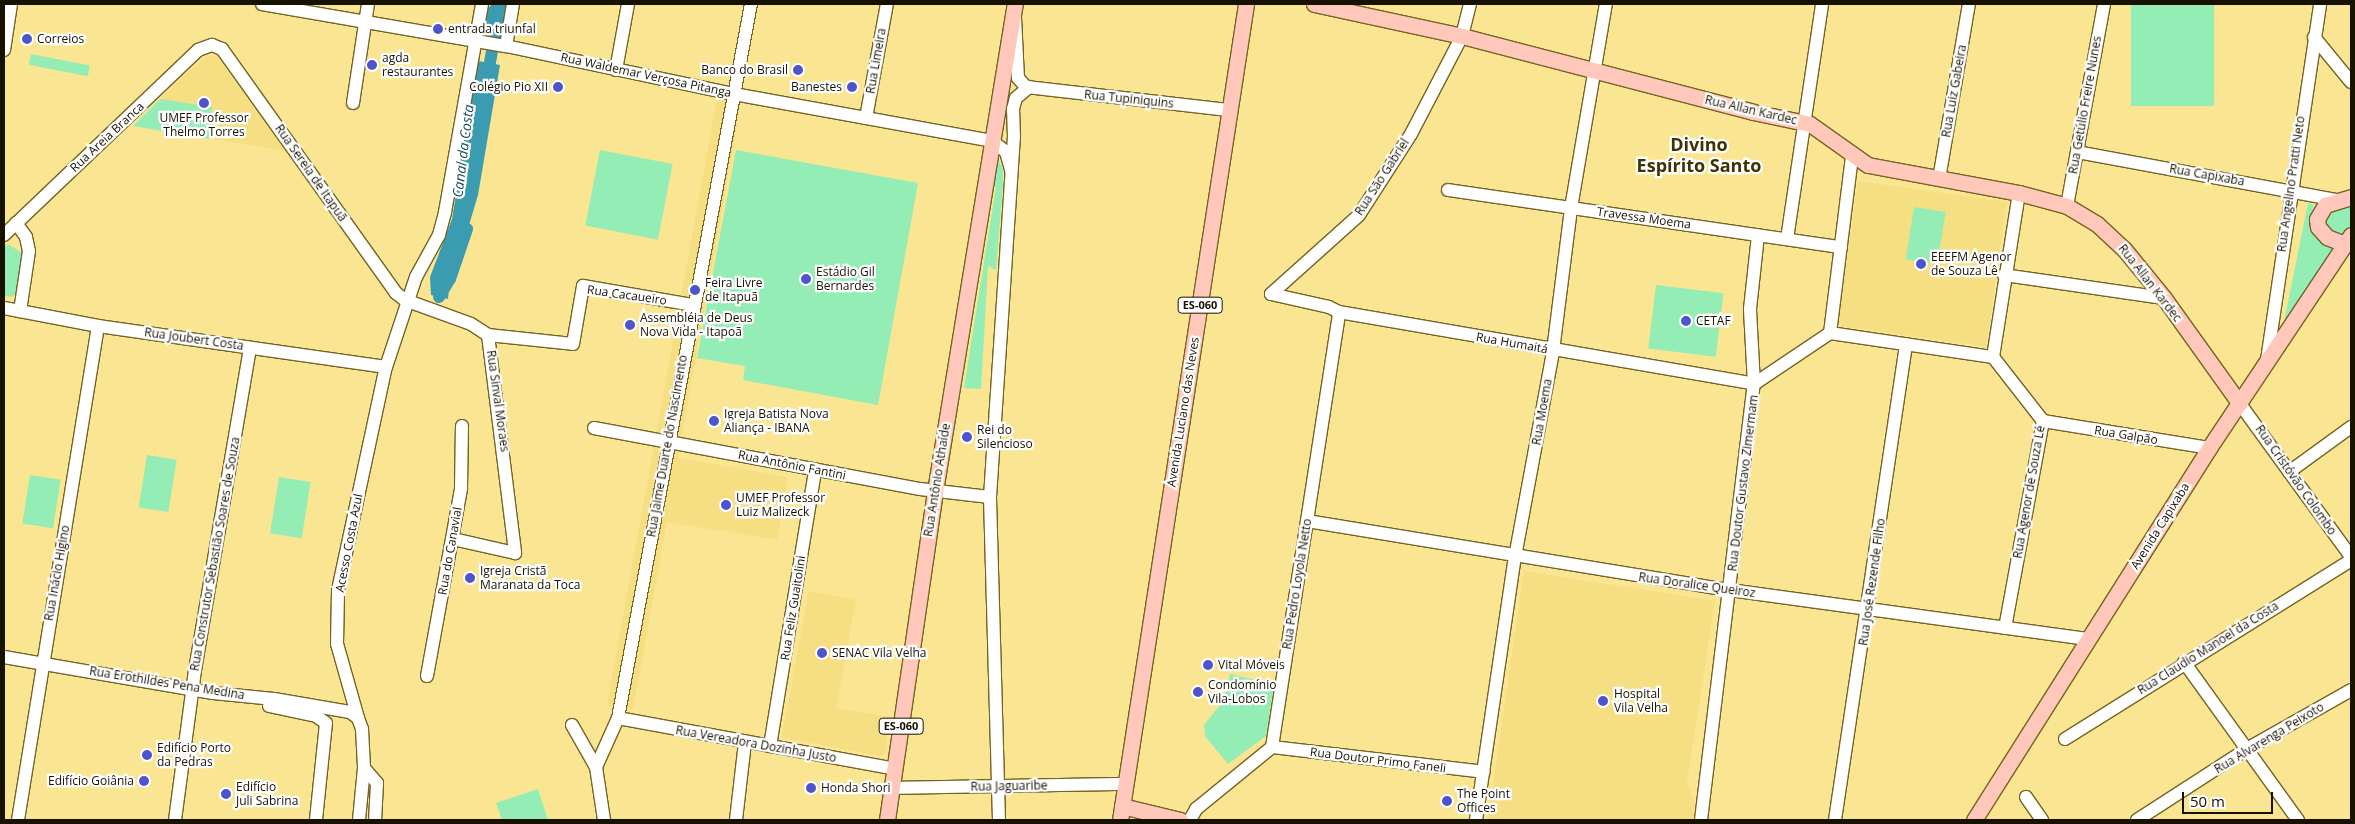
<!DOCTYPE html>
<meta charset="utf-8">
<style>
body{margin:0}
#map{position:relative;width:2355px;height:824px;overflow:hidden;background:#fae592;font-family:"Open Sans",sans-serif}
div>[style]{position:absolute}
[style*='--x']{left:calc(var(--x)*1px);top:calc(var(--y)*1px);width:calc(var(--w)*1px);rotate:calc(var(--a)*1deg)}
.built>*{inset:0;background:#f6de82;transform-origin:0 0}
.green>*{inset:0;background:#94edb5;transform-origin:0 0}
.water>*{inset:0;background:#3b9bb0}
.canal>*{height:12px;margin:-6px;padding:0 6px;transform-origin:6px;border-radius:6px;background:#3b9bb0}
.roads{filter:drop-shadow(1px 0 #736424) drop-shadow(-1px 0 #736424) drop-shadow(0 1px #736424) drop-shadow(0 -1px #736424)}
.minor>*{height:12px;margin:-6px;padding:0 6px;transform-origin:6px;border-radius:6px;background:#fff}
.major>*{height:15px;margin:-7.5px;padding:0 7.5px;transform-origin:7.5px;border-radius:7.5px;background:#ffc8ba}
.dots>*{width:14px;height:14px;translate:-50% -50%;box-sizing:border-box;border:2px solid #fff;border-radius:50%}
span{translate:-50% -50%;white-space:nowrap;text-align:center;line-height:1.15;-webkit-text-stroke:4.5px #fff;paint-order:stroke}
.shield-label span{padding:1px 4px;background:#fff;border:1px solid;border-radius:4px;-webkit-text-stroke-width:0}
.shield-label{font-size:11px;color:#171100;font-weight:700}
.poi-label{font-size:12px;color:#171100}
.left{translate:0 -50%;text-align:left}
.right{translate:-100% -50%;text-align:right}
.street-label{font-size:12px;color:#171100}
.water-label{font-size:14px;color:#164c58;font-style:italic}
.district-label{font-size:18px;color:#3e3304;font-weight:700}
.frame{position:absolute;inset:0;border:5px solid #171100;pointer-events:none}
.scale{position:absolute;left:2182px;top:792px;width:91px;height:22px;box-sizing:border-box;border:2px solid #171100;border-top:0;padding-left:6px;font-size:15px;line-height:18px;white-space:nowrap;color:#171100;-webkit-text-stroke:4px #fff;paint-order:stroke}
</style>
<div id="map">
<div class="built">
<div style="clip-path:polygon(213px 55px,219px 58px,286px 151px,133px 126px,187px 73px,206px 57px)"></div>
<div style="clip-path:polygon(717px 99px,741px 103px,678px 458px,788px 477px,777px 540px,667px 522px,633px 709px,607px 705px)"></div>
<div style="left:1858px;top:181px;width:150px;height:146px;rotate:8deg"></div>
<div style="clip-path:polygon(1524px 571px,1715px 601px,1687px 781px,1695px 804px,1692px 820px,1488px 820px)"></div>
<div style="clip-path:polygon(809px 591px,856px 600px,836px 708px,889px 717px,885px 753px,880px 756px,785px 738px,782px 735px)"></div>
</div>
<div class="green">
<div style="left:2131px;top:4px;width:83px;height:102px"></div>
<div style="left:31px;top:54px;width:60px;height:11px;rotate:11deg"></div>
<div style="clip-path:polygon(160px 99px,212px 107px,210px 139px,133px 126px)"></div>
<div style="left:600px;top:150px;width:74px;height:77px;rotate:11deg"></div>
<div style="clip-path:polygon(736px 150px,918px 183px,878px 405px,743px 380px,745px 366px,697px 358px)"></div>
<div style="clip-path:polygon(997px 157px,1003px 169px,1003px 182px,996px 270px,988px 266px,981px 389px,964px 388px,996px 187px,993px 186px)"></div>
<div style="clip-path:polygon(2308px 203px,2314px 205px,2310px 218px,2315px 235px,2334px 250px,2284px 322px)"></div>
<div style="clip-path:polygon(2351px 205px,2351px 226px,2344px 237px,2325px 229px,2322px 212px)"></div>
<div style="left:1914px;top:207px;width:32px;height:53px;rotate:9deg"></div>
<div style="clip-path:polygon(10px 245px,20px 252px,23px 259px,17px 292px,12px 297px,4px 295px,4px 246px)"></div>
<div style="left:1656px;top:285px;width:68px;height:64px;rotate:7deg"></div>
<div style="left:147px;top:455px;width:30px;height:53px;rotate:9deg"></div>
<div style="left:30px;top:475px;width:31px;height:49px;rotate:9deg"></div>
<div style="left:279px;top:477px;width:32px;height:57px;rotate:9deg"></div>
<div style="clip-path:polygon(1230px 674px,1274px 684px,1266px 736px,1228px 764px,1205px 736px,1204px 725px,1224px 700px)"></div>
<div style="clip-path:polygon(538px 789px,548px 820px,502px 820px,496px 803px)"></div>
</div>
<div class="water">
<div style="clip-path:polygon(492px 4px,507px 4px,504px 31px,499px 34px,484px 32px,486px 11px)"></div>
<div style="clip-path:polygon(478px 61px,500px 65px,478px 195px,464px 242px,451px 262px,448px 299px,431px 295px,430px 277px,452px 219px)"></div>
</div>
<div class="canal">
<div style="--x:487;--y:80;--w:77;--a:-80.3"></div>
<div style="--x:439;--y:297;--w:21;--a:-59"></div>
<div style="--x:450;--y:279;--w:53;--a:-71.2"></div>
</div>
<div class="roads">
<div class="minor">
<div style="--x:262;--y:4;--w:248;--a:9.8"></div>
<div style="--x:506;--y:46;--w:233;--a:11.9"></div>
<div style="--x:734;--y:94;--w:262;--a:10.3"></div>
<div style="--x:992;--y:141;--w:18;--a:38"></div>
<div style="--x:1006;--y:152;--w:19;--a:74"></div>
<div style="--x:1015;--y:17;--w:61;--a:87.2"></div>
<div style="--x:1018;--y:78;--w:12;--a:48"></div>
<div style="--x:1026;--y:87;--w:204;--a:6.5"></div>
<div style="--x:2314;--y:37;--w:58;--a:50.6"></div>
<div style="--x:506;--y:46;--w:43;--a:-80.5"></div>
<div style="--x:4;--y:50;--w:47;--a:-81.3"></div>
<div style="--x:616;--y:70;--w:67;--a:-79.7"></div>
<div style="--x:353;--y:103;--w:100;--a:-81.4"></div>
<div style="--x:866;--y:118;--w:116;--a:-79.6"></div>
<div style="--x:2077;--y:152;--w:264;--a:10.5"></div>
<div style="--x:1939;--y:179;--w:178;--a:-80.3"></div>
<div style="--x:1448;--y:190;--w:397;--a:8.3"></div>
<div style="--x:2067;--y:206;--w:205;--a:-79.6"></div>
<div style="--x:16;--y:223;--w:17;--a:54"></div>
<div style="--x:26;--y:237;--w:14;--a:78"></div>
<div style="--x:29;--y:251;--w:61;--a:98.5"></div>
<div style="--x:4;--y:235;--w:268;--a:-43.6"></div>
<div style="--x:198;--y:50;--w:15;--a:-20"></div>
<div style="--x:212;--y:45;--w:11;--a:22"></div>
<div style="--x:222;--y:49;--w:300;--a:54.5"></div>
<div style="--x:396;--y:293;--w:11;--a:38"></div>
<div style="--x:405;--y:300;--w:70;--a:20"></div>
<div style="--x:471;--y:324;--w:20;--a:33"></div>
<div style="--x:488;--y:335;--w:220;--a:82.9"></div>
<div style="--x:515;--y:553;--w:64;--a:-167.3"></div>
<div style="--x:1787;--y:239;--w:238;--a:-81.5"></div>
<div style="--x:2004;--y:275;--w:162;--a:8.2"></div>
<div style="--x:1271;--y:294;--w:59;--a:12.6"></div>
<div style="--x:1329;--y:307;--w:11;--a:27"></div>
<div style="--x:1339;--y:312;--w:421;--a:9.8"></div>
<div style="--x:1271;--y:294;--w:118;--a:-41.9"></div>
<div style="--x:1359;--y:215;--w:96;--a:-57.3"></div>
<div style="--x:1411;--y:134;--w:110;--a:-62.5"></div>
<div style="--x:1462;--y:36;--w:33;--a:-76"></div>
<div style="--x:4;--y:308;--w:96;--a:10.8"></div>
<div style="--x:98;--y:326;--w:291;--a:8.1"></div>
<div style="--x:1830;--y:333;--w:165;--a:8.4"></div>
<div style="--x:488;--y:335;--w:85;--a:6"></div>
<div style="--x:573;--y:344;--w:59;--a:-80.2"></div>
<div style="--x:583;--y:286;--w:112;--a:9.8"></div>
<div style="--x:2267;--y:360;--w:360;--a:-81.5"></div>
<div style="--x:1754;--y:384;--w:92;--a:-33.9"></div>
<div style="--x:1830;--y:333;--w:178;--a:-82.9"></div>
<div style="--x:2240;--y:404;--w:189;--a:54"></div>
<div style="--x:2043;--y:421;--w:168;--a:9.2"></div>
<div style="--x:594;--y:428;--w:332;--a:10.6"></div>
<div style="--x:920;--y:489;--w:70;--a:6.5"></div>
<div style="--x:2289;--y:472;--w:77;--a:-36"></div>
<div style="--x:1307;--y:521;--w:429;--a:9.3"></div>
<div style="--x:1730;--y:590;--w:362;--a:7.8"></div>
<div style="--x:2005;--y:628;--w:210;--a:-79.6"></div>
<div style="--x:2043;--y:421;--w:81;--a:-128"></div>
<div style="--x:1993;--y:357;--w:166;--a:-81"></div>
<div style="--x:4;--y:657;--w:212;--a:9.8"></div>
<div style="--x:213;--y:693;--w:61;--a:5.6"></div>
<div style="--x:274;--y:699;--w:77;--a:9.7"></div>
<div style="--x:350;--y:712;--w:10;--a:37"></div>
<div style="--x:358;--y:718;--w:12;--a:70"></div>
<div style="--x:362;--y:729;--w:39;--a:87"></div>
<div style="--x:364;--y:768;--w:52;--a:95.5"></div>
<div style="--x:2184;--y:662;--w:195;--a:54.2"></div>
<div style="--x:427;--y:676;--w:191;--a:-79.7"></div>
<div style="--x:461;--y:488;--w:62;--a:-89.1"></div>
<div style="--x:269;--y:706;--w:48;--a:12"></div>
<div style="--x:316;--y:716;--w:12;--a:35"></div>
<div style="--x:326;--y:723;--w:98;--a:95.9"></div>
<div style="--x:358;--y:718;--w:77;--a:-105.8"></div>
<div style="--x:337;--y:644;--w:54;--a:-88.9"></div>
<div style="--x:338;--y:590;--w:228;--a:-77.9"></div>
<div style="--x:386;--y:367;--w:95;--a:-71.6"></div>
<div style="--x:416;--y:277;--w:48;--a:-61.3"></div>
<div style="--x:439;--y:235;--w:24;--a:-75"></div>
<div style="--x:445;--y:212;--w:211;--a:-79.9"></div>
<div style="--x:618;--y:718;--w:282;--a:10.4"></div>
<div style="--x:572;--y:725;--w:48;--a:60.3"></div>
<div style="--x:596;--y:767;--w:54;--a:81.4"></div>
<div style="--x:2065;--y:739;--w:337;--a:-32"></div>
<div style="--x:770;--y:746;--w:280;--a:-80.7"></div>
<div style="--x:1272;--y:747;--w:213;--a:6.7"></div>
<div style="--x:596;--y:767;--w:54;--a:-65.8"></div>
<div style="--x:618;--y:718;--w:726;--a:-79.45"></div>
<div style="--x:364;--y:768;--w:20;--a:49"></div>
<div style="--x:377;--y:783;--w:37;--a:93"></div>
<div style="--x:893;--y:788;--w:232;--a:-1"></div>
<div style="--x:2026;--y:797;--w:28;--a:55"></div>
<div style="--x:18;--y:820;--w:500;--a:-80.8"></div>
<div style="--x:175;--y:820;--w:151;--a:-82.4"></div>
<div style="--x:195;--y:670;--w:327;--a:-80.3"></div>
<div style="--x:736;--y:820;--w:79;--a:-83.4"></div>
<div style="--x:999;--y:820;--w:323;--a:-91.6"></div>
<div style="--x:990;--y:497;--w:361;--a:-86.2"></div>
<div style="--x:1014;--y:137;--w:28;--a:-92"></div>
<div style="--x:1013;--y:109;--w:11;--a:-75"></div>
<div style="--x:1016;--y:98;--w:17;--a:-40"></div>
<div style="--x:1190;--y:820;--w:13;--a:-61"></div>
<div style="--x:1196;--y:809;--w:98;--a:-39.2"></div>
<div style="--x:1272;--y:747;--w:440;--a:-81.2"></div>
<div style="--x:1476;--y:820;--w:266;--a:-81.6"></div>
<div style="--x:1515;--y:557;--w:209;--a:-79.5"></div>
<div style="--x:1553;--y:351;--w:144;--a:-82.8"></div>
<div style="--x:1571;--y:208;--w:207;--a:-80.3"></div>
<div style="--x:1701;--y:820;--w:439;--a:-83.1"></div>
<div style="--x:1754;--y:384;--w:75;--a:-93.1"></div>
<div style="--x:1750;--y:309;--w:74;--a:-83.8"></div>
<div style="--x:1835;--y:820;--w:481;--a:-81.5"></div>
<div style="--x:2137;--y:820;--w:129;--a:-32.9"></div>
<div style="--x:2245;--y:750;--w:122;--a:-29.5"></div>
</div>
<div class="major">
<div style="--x:1314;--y:4;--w:151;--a:12.2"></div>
<div style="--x:1462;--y:36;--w:301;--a:14.6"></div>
<div style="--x:1753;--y:112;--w:58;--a:11.9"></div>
<div style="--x:1810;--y:124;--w:71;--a:35.3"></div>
<div style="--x:1868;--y:165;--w:154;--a:10.5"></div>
<div style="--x:2019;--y:193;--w:50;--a:15.2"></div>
<div style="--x:2067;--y:206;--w:35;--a:31"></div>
<div style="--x:2097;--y:224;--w:37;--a:43"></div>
<div style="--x:2124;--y:249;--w:63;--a:50.8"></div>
<div style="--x:2164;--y:298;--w:130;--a:54.4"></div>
<div style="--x:2345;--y:244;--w:19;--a:-159"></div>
<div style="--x:2327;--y:237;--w:13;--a:-132"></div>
<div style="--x:2318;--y:227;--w:8;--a:-97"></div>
<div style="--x:2317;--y:219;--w:16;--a:-60"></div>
<div style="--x:2325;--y:205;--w:27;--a:-17"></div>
<div style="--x:1122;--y:806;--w:60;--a:13.6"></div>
<div style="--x:887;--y:820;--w:332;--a:-81.7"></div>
<div style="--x:935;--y:491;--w:494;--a:-80.7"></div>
<div style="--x:1120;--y:820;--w:826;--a:-81.22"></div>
<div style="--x:1974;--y:820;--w:440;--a:-57.7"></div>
<div style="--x:2209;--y:448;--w:256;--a:-56.3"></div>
</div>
</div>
<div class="dots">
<div style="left:438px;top:29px;background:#4e54ca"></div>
<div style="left:27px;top:39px;background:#4e54ca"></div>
<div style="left:372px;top:65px;background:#4e54ca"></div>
<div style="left:798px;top:70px;background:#4e54ca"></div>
<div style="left:558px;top:87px;background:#4e54ca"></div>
<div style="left:852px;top:87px;background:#4e54ca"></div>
<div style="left:204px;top:103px;background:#4e54ca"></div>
<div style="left:1921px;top:264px;background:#4e54ca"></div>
<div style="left:806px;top:279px;background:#4e54ca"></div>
<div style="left:695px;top:290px;background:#4e54ca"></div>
<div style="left:1686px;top:321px;background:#4e54ca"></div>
<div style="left:630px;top:325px;background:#4e54ca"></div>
<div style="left:714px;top:421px;background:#4e54ca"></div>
<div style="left:967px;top:437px;background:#4e54ca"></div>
<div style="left:726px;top:505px;background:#4e54ca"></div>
<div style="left:470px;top:578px;background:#4e54ca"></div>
<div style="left:822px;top:653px;background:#4e54ca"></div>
<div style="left:1208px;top:665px;background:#4e54ca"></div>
<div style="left:1198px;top:692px;background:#4e54ca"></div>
<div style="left:1603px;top:701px;background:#4e54ca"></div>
<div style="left:147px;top:755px;background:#4e54ca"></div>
<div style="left:144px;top:781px;background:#4e54ca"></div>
<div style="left:811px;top:788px;background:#4e54ca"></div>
<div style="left:226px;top:794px;background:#4e54ca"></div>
<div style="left:1447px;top:801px;background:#4e54ca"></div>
</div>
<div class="shield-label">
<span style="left:1200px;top:305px">ES-060</span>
<span style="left:901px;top:726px">ES-060</span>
</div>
<div class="poi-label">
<span class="left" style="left:448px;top:29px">entrada triunfal</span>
<span class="left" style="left:37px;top:39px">Correios</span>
<span class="left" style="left:382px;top:65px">agda<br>restaurantes</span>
<span class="right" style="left:788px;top:70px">Banco do Brasil</span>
<span class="right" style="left:548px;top:87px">Colégio Pio XII</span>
<span class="right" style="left:842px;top:87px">Banestes</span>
<span style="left:204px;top:125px">UMEF Professor<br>Thelmo Torres</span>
<span class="left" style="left:1931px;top:264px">EEEFM Agenor<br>de Souza Lê</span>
<span class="left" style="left:816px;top:279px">Estádio Gil<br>Bernardes</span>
<span class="left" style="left:705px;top:290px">Feira Livre<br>de Itapuã</span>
<span class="left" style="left:640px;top:325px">Assembléia de Deus<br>Nova Vida - Itapoã</span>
<span class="left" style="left:1696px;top:321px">CETAF</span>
<span class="left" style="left:724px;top:421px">Igreja Batista Nova<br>Aliança - IBANA</span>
<span class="left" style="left:977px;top:437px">Rei do<br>Silencioso</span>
<span class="left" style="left:736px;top:505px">UMEF Professor<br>Luiz Malizeck</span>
<span class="left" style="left:480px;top:578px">Igreja Cristã<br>Maranata da Toca</span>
<span class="left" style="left:832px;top:653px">SENAC Vila Velha</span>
<span class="left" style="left:1218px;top:665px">Vital Móveis</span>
<span class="left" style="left:1208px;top:692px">Condomínio<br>Vila-Lobos</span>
<span class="left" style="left:1614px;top:701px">Hospital<br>Vila Velha</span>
<span class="left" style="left:157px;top:755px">Edifício Porto<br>da Pedras</span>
<span class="right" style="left:134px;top:781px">Edifício Goiânia</span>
<span class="left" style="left:236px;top:794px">Edifício<br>Juli Sabrina</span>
<span class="left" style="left:821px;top:788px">Honda Shori</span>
<span class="left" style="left:1457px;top:801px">The Point<br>Offices</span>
</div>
<div class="street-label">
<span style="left:876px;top:61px;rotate:-80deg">Rua Limeira</span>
<span style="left:646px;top:75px;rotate:12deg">Rua Waldemar Verçosa Pitanga</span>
<span style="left:1954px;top:91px;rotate:-80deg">Rua Luiz Gabeira</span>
<span style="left:1129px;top:99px;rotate:6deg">Rua Tupiniquins</span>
<span style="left:2085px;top:105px;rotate:-80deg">Rua Getúlio Freire Nunes</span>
<span style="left:1751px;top:110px;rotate:13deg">Rua Allan Kardec</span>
<span style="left:107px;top:137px;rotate:-43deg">Rua Areia Branca</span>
<span style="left:311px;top:173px;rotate:55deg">Rua Sereia de Itapuã</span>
<span style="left:2207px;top:175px;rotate:10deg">Rua Capixaba</span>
<span style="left:1382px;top:177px;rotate:-57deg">Rua São Gabriel</span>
<span style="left:2291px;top:184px;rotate:-82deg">Rua Angelino Pratti Neto</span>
<span style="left:1644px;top:218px;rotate:8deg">Travessa Moema</span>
<span style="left:2150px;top:283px;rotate:52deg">Rua Allan Kardec</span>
<span style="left:627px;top:295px;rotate:8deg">Rua Cacaueiro</span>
<span style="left:194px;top:339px;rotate:8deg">Rua Joubert Costa</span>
<span style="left:1512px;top:343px;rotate:10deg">Rua Humaitá</span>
<span style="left:498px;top:401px;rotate:82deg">Rua Sinval Moraes</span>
<span style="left:1183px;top:412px;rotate:-81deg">Avenida Luciano das Neves</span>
<span style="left:1542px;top:412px;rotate:-80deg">Rua Moema</span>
<span style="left:2126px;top:435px;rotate:9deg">Rua Galpão</span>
<span style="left:667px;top:446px;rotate:-80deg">Rua Jaime Duarte do Nascimento</span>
<span style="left:792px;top:465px;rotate:11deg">Rua Antônio Fantini</span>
<span style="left:937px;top:480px;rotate:-81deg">Rua Antônio Athaíde</span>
<span style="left:2296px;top:480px;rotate:55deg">Rua Cristóvão Colombo</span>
<span style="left:1743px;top:483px;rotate:-83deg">Rua Doutor Gustavo Zimermam</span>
<span style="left:2029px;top:492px;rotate:-80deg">Rua Agenor de Souza Lé</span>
<span style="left:2160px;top:526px;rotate:-58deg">Avenida Capixaba</span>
<span style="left:349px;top:543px;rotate:-79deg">Acesso Costa Azul</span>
<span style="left:450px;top:551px;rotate:-80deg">Rua do Canavial</span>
<span style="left:215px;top:554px;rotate:-80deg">Rua Construtor Sebastião Soares de Souza</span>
<span style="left:57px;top:573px;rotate:-80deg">Rua Inácio Higino</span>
<span style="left:1872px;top:582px;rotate:-82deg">Rua José Rezende Filho</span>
<span style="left:1297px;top:584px;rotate:-81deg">Rua Pedro Loyola Netto</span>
<span style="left:1697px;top:585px;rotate:8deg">Rua Doralice Queiroz</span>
<span style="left:793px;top:608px;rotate:-81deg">Rua Feliz Guaitolini</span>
<span style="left:2208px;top:648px;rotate:-32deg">Rua Claudio Manoel da Costa</span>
<span style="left:167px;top:683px;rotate:9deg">Rua Erothildes Pena Medina</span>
<span style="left:2269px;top:738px;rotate:-31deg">Rua Alvarenga Peixoto</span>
<span style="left:756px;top:744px;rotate:10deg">Rua Vereadora Dozinha Justo</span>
<span style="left:1378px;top:760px;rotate:7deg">Rua Doutor Primo Faneli</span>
<span style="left:1009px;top:786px;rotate:-1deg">Rua Jaguaribe</span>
</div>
<div class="water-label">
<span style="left:463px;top:151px;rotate:-83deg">Canal da Costa</span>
</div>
<div class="district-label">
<span style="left:1699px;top:155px">Divino<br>Espírito Santo</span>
</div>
<div class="frame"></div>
<div class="scale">50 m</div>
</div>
